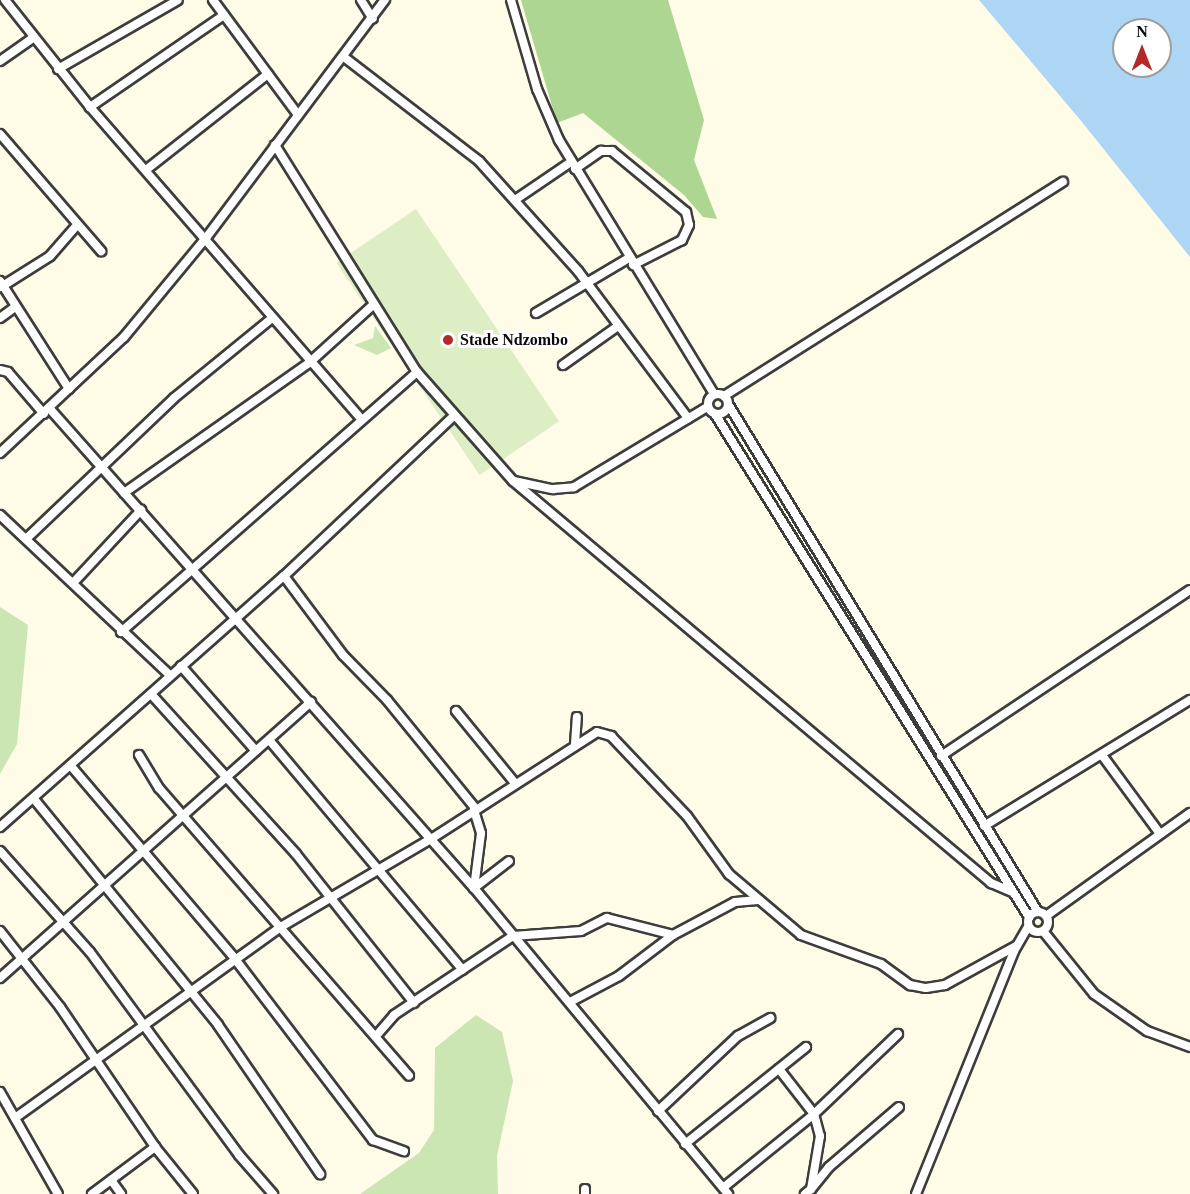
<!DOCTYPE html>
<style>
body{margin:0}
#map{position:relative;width:1190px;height:1194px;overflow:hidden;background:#fefbe7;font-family:"Times New Roman",serif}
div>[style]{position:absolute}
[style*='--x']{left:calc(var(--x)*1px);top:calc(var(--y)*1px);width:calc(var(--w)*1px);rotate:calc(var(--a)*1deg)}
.green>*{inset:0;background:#cbe6b3}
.forest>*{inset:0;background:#add693}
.pitch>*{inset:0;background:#ddeec4;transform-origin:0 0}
.water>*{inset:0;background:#add6f4}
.roads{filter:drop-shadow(2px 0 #3d3d3d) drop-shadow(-2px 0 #3d3d3d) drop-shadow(0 2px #3d3d3d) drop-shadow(0 -2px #3d3d3d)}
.minor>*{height:8px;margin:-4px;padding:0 4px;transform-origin:4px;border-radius:4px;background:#fff}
.minor>.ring{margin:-4px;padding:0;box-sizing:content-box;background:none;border:8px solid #fff;border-radius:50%}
.dots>*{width:16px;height:16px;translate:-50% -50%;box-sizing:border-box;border:3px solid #fff;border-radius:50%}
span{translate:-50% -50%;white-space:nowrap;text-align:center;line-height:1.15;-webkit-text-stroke:6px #fff;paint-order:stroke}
.poi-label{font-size:16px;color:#0a0a0a;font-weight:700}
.left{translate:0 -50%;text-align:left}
.north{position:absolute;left:1112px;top:18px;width:60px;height:60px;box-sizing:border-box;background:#fff;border:2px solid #9d9d9d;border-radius:50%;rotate:0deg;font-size:16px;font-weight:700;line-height:24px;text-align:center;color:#0a0a0a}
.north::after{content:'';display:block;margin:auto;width:21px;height:27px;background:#b42827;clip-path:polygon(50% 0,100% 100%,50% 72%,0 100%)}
</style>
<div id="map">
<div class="green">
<div style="clip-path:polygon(375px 326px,391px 348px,377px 355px,354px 345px,373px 338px)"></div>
<div style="clip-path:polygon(0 607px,28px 625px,17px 744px,0 774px)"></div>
<div style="clip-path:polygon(476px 1015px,502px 1032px,513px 1081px,497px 1156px,498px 1194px,360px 1194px,419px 1153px,434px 1130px,435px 1048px)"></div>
</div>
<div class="forest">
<div style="clip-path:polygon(521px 0,668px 0,704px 120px,694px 160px,717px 219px,703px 217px,684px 195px,583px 113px,557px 123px)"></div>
</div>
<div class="pitch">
<div style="left:416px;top:209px;width:256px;height:96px;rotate:56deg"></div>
</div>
<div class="water">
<div style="clip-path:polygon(evenodd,979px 0,1190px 0,1190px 257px,1082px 122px,979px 0,1124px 30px,1160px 30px,1160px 66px,1124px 66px,1124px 30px)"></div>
</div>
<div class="roads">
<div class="minor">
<div style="--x:5;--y:0;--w:137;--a:51.5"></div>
<div style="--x:213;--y:0;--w:143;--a:53.5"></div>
<div style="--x:361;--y:0;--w:22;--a:58"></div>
<div style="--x:511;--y:0;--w:93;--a:73.7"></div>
<div style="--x:537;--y:89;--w:56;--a:66.7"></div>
<div style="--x:559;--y:140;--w:298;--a:58.6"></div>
<div style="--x:224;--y:15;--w:163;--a:145.5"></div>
<div style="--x:90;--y:107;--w:412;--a:49"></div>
<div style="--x:344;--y:57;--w:170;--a:37.6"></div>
<div style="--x:479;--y:161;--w:148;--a:48"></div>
<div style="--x:578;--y:271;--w:184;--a:53.2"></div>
<div style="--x:0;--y:61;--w:39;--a:-35"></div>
<div style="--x:58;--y:69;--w:138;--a:-29.9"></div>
<div style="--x:0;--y:134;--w:155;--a:49.2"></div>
<div style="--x:275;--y:145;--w:268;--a:58"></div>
<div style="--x:417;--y:372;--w:145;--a:48.6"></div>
<div style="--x:513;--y:481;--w:625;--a:40.06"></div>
<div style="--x:991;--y:883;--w:23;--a:23"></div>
<div style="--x:575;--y:169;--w:32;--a:-35"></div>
<div style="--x:601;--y:151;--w:11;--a:0"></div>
<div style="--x:612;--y:151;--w:96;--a:39.5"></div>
<div style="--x:686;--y:212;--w:13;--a:77"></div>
<div style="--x:689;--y:225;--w:17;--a:115"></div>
<div style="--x:682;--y:240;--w:55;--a:153"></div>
<div style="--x:146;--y:170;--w:155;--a:-38.2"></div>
<div style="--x:515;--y:200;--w:68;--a:-34.2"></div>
<div style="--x:0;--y:281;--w:128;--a:57.4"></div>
<div style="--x:1;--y:287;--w:58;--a:-32.3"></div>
<div style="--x:50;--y:256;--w:41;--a:-48.9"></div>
<div style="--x:536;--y:313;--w:108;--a:-30.6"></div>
<div style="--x:0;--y:318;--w:17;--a:-36"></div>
<div style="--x:563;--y:365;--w:67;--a:-35.3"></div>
<div style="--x:0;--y:370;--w:8;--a:14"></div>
<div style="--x:8;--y:372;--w:55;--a:49.4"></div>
<div class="ring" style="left:708px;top:394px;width:12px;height:12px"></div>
<div style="--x:724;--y:396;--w:401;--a:-32.3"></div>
<div style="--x:728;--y:404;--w:595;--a:58.61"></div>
<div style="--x:50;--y:409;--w:640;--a:48.49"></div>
<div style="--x:474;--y:888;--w:398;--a:50.3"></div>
<div style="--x:715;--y:414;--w:593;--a:58.03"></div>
<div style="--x:0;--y:453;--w:170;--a:-43.1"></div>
<div style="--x:124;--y:337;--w:129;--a:-50.4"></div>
<div style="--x:206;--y:238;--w:298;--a:-53.1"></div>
<div style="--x:514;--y:481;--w:40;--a:12"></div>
<div style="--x:553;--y:489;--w:21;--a:-5"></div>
<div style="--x:574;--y:487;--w:155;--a:-31"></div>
<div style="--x:124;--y:493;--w:226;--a:-35.1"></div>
<div style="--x:309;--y:363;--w:86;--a:-42.2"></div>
<div style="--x:0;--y:515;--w:233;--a:43.3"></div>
<div style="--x:26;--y:539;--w:204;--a:-43.6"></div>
<div style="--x:174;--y:398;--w:125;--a:-39.2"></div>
<div style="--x:284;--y:576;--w:99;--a:53.2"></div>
<div style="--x:343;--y:655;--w:63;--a:45.6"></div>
<div style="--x:387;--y:700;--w:141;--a:50.8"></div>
<div style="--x:73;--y:583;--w:100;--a:-47"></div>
<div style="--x:121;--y:632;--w:394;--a:-41.3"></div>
<div style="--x:181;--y:666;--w:113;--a:48.6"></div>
<div style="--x:151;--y:694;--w:216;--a:47.8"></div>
<div style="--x:296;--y:854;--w:190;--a:51.6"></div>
<div style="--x:456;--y:711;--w:93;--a:50.7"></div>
<div style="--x:270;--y:741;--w:299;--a:49.9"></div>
<div style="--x:575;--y:744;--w:27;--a:-86"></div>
<div style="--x:139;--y:755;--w:39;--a:59"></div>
<div style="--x:159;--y:788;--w:381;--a:49"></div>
<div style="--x:1102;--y:755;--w:98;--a:53.7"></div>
<div style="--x:941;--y:756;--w:299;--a:-33.7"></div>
<div style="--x:71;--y:766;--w:253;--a:49.6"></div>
<div style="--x:235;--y:959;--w:228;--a:52.7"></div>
<div style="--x:373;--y:1140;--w:33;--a:20"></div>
<div style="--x:34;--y:799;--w:291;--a:50.8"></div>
<div style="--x:218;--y:1025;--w:181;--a:55.6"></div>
<div style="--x:984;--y:826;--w:241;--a:-31.5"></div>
<div style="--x:0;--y:827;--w:379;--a:-41.5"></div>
<div style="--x:284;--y:576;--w:233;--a:-43.3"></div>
<div style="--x:0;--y:851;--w:135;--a:48.3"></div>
<div style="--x:90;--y:952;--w:252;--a:53.7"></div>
<div style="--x:239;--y:1155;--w:52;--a:48.9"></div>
<div style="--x:474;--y:888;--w:55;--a:-82.7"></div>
<div style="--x:481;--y:833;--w:24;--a:-107"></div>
<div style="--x:474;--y:888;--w:44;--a:-37.6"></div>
<div class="ring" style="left:1028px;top:912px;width:12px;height:12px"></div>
<div style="--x:1046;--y:916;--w:177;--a:-35.6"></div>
<div style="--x:0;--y:931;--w:97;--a:51.7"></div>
<div style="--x:60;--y:1007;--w:169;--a:55.8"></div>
<div style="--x:155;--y:1147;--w:60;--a:51"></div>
<div style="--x:1043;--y:931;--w:81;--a:51"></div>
<div style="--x:1094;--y:994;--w:65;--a:34.9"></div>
<div style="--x:1147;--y:1031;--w:46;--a:20.4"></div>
<div style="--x:0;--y:978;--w:416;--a:-41.6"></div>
<div style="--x:570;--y:1002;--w:55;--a:-28"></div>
<div style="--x:619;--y:976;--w:68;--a:-37.2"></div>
<div style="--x:673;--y:935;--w:70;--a:-28"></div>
<div style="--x:735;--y:902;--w:23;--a:-5"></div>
<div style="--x:376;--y:1036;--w:28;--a:-49"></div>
<div style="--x:394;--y:1015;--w:143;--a:-33.6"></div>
<div style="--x:513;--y:936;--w:68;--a:-4.2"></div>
<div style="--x:581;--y:931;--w:29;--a:-27"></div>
<div style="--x:607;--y:918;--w:68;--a:14.4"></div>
<div style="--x:779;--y:1069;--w:57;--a:52.1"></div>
<div style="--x:814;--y:1114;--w:23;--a:75"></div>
<div style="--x:820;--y:1136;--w:54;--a:99.6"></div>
<div style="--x:811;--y:1189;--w:8;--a:140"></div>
<div style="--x:0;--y:1092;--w:117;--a:60.4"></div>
<div style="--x:658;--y:1111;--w:110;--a:-43.2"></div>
<div style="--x:738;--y:1036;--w:37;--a:-29"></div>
<div style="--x:15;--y:1118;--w:325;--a:-35.7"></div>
<div style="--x:279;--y:928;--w:176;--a:-30.4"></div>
<div style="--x:431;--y:839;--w:197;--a:-32.8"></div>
<div style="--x:597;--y:732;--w:15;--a:16"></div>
<div style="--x:611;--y:736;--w:110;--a:46.5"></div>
<div style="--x:687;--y:816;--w:72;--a:54.1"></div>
<div style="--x:729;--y:874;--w:94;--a:40.3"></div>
<div style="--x:801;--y:935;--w:85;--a:19.9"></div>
<div style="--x:881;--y:964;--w:36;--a:36"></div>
<div style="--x:910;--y:985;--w:16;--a:11"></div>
<div style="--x:926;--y:988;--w:19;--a:-9"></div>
<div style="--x:945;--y:985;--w:81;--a:-28.8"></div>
<div style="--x:685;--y:1144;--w:155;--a:-38.7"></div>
<div style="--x:111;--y:1180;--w:17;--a:54"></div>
<div style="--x:724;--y:1187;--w:116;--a:-39"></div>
<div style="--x:814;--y:1114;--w:116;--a:-43.6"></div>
<div style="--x:812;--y:1188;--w:27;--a:-51"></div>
<div style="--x:829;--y:1167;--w:92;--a:-40.6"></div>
<div style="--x:92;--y:1194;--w:79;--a:-36.7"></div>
<div style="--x:585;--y:1194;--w:5;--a:-90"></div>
<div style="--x:916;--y:1194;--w:262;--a:-68"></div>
<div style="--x:1014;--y:951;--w:28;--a:-60"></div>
</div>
</div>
<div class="dots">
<div style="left:448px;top:340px;background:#b42827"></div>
</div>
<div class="poi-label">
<span class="left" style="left:460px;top:340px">Stade Ndzombo</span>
</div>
<div class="north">N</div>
</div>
